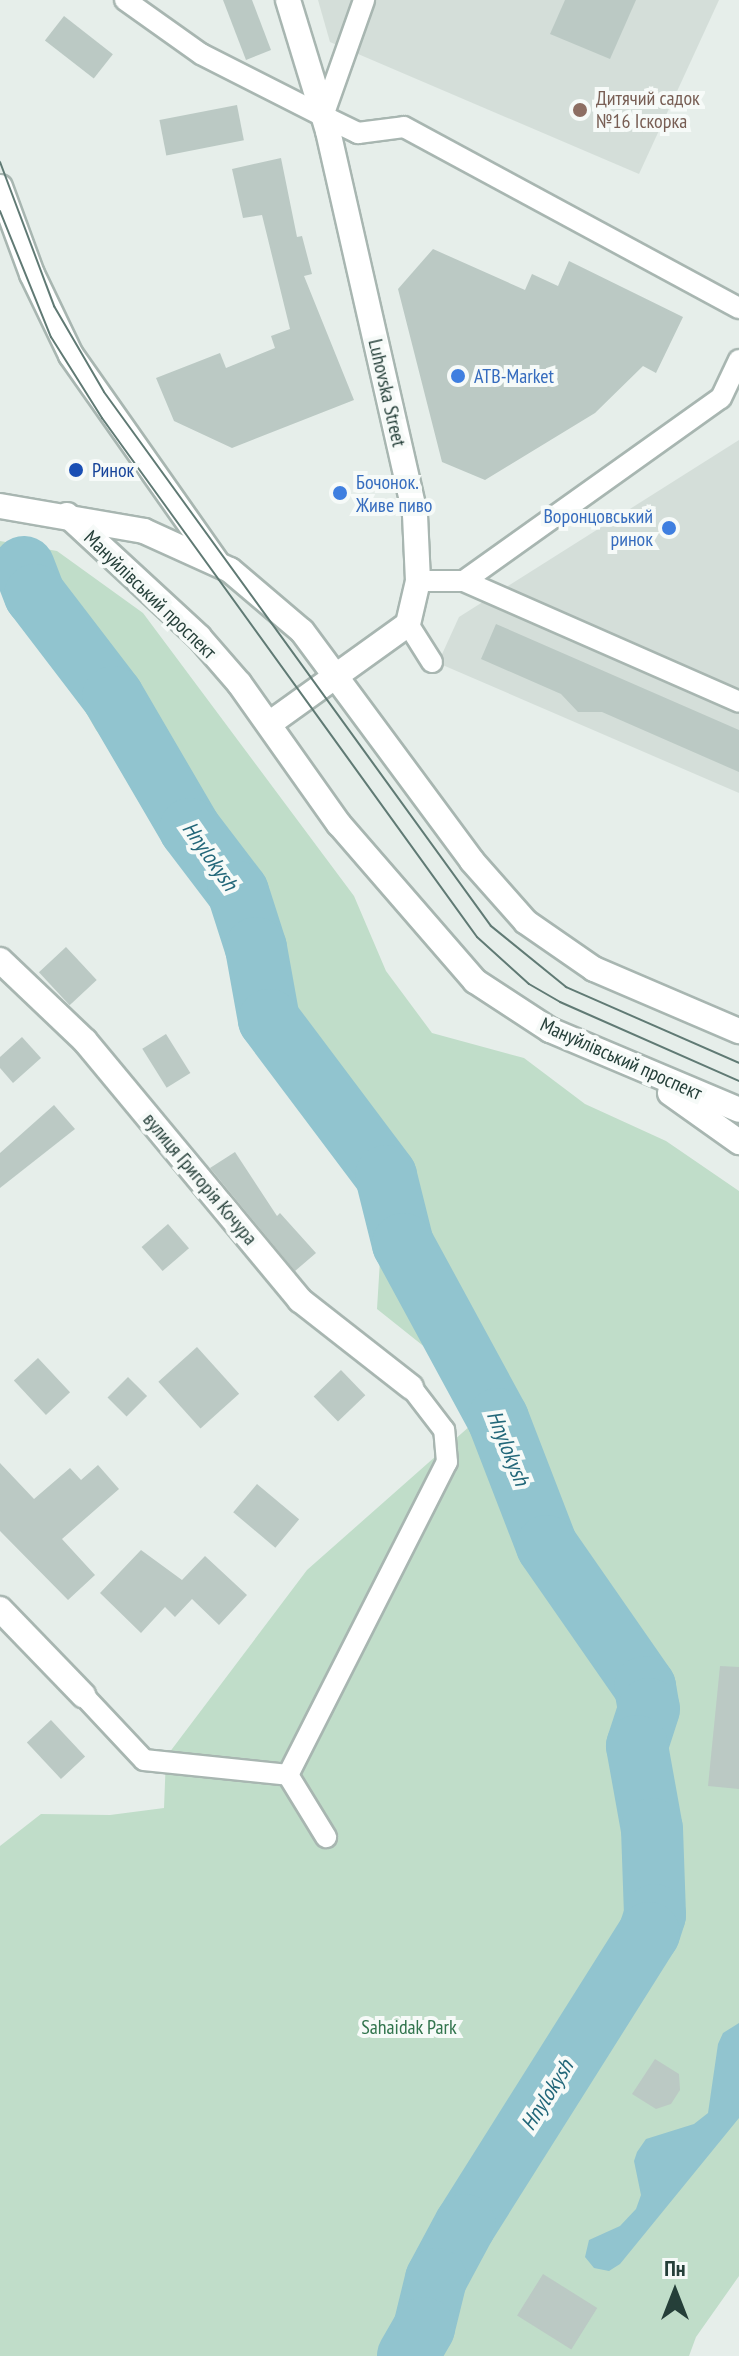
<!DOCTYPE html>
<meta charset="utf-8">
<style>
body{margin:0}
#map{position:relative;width:739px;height:2356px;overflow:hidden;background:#e6eeea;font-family:"PT Sans Narrow",sans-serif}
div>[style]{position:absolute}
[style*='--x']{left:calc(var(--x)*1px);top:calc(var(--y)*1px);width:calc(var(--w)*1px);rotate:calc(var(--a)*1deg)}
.built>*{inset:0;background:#d4ded9}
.green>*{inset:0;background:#c0ddc9}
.water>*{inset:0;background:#91c4cf}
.river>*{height:62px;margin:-31px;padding:0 31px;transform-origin:31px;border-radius:31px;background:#91c4cf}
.building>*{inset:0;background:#bbc9c4;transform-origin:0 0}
.roads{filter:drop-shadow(2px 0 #a8b6b1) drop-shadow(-2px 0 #a8b6b1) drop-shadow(0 2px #a8b6b1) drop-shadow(0 -2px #a8b6b1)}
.lane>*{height:20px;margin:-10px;padding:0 10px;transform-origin:10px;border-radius:10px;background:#fff}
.street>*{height:24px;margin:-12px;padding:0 12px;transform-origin:12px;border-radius:12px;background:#fff}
.secondary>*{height:24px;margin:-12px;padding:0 12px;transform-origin:12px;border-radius:12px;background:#fff}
.tram>*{height:2px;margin:-1px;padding:0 1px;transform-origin:1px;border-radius:1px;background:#607a74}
.dots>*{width:22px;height:22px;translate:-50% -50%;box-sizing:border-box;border:4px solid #f6faf8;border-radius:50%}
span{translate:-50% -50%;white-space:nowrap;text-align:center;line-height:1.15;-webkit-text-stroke:8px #f6faf8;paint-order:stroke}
.education-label{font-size:20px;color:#785e54}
.left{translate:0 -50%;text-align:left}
.shop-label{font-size:20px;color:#366cbe}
.right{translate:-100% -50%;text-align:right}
.street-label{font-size:20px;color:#253f39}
.transit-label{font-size:20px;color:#164399}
.park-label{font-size:20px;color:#31744d}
.water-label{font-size:22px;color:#226779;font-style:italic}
.north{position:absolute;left:635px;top:2252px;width:80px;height:80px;-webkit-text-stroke:6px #f6faf8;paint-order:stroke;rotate:0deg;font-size:22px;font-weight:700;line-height:32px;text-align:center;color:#253f39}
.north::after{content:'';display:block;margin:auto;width:28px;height:36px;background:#253f39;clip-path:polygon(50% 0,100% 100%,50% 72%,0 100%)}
</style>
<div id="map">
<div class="built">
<div style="clip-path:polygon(318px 0,719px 0,639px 174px,330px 42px)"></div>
<div style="clip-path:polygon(739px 440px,739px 793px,438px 663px,459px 617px)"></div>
</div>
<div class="green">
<div style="clip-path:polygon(0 541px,57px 551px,143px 613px,354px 896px,386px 971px,432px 1033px,524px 1058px,585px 1104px,666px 1141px,739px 1191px,739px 2276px,696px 2337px,689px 2356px,0 2356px,0 1846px,41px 1814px,110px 1815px,164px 1808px,166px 1757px,307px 1570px,479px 1418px,456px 1372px,377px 1309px,381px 1244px,357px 1137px,282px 1018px,242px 922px,214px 873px,96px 730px,0 562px)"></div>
</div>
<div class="water">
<div style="clip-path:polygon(739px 2023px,739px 2118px,620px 2264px,609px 2271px,594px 2268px,585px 2257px,589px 2240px,620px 2226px,636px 2209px,641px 2195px,634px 2161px,637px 2152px,646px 2139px,694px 2124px,708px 2113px,718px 2044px,723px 2033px)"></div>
</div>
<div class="river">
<div style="--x:24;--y:567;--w:30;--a:69"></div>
<div style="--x:35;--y:595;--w:128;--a:52.6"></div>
<div style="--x:113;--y:697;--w:153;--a:59.7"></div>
<div style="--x:190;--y:829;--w:79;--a:52.7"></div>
<div style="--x:238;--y:892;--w:59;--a:72.2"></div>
<div style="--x:256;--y:948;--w:73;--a:79.8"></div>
<div style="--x:269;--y:1020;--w:195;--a:53.1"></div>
<div style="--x:386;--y:1176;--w:70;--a:76"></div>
<div style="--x:403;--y:1244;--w:199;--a:61.5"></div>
<div style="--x:498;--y:1419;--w:136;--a:68.9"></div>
<div style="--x:547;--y:1546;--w:172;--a:55.2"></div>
<div style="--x:645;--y:1687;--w:22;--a:80"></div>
<div style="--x:649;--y:1709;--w:39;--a:108"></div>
<div style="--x:637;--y:1746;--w:84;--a:79.8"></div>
<div style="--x:652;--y:1829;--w:86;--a:88"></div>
<div style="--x:655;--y:1915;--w:19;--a:108"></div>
<div style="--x:649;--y:1933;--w:345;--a:122.2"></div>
<div style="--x:465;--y:2225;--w:61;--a:118.2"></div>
<div style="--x:436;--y:2279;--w:50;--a:103.8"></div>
<div style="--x:424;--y:2328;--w:32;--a:120"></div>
</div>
<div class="building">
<div style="clip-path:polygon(223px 0,252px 0,271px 50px,246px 60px)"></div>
<div style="clip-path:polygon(565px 0,636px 0,610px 59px,550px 34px)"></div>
<div style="left:64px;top:16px;width:62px;height:31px;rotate:38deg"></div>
<div style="left:237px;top:105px;width:36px;height:79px;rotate:79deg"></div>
<div style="clip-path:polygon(281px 158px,297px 237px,302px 236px,312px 274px,304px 276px,354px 400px,232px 448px,174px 421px,156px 378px,220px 353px,226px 368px,275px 348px,271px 336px,290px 329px,262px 215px,243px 218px,232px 169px)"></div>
<div style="clip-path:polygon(433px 249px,525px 290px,532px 274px,558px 286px,569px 261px,683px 317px,656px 373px,643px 366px,595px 413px,485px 480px,442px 462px,398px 289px)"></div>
<div style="clip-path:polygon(496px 624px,739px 730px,739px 772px,602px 712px,578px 712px,561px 694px,481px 659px)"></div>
<div style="left:66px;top:947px;width:45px;height:37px;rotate:47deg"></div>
<div style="left:166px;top:1034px;width:46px;height:28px;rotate:58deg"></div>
<div style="clip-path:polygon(22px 1037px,41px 1058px,13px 1083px,0 1068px,0 1057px)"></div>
<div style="clip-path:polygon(54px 1105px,75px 1129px,0 1188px,0 1153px)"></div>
<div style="clip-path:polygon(235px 1152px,277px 1216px,280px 1213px,316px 1253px,295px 1271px,210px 1168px)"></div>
<div style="left:168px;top:1224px;width:32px;height:35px;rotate:49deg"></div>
<div style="left:197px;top:1347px;width:63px;height:52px;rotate:48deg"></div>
<div style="left:38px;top:1358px;width:47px;height:33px;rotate:47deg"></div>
<div style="left:341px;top:1370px;width:35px;height:38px;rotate:46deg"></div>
<div style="left:128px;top:1377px;width:27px;height:29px;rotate:45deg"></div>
<div style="clip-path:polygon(0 1463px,34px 1499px,70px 1468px,81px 1480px,98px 1465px,119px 1489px,62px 1539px,95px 1575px,68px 1600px,0 1531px)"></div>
<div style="left:257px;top:1484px;width:55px;height:37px;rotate:40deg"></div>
<div style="clip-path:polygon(141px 1550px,182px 1580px,205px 1556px,247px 1595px,219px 1625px,192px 1599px,175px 1617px,165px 1607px,141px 1633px,100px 1593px)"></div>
<div style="clip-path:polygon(720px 1666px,739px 1667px,739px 1789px,708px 1786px)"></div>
<div style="left:51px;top:1720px;width:50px;height:33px;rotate:47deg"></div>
<div style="clip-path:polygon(655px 2059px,679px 2074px,680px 2090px,671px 2104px,656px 2109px,632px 2094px)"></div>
<div style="left:543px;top:2274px;width:64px;height:49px;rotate:32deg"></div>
</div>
<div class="roads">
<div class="lane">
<div style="--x:125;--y:0;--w:93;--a:35.4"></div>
<div style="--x:201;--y:54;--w:137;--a:26.9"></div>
<div style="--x:323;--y:116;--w:39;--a:26"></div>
<div style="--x:358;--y:133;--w:46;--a:-7.4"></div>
<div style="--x:404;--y:127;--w:381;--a:28.4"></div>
<div style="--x:323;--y:116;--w:123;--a:-70.5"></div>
<div style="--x:418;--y:581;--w:46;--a:0"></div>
<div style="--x:464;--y:581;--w:315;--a:-35.5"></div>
<div style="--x:721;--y:398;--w:42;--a:-64.7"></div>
<div style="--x:464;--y:581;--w:300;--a:23.7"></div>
<div style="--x:408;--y:624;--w:45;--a:57.7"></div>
<div style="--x:83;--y:1695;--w:89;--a:46.8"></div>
<div style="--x:144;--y:1760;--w:145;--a:5.9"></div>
<div style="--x:288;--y:1775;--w:73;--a:58.5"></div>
<div style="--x:288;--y:1775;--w:351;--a:-63.1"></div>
<div style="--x:447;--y:1462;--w:32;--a:-95"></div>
<div style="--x:444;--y:1430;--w:54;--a:-127.5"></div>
</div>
<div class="street">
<div style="--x:0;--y:187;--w:93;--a:69.8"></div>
<div style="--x:32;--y:274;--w:90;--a:64.3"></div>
<div style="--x:71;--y:355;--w:252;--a:54.9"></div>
<div style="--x:0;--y:960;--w:117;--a:43.6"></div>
<div style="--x:85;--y:1041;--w:337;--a:50.3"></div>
<div style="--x:300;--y:1300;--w:141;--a:38.1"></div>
<div style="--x:0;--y:1609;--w:120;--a:46"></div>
</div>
<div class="secondary">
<div style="--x:0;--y:506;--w:146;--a:9.8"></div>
<div style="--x:144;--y:531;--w:94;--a:24.4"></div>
<div style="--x:230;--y:570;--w:94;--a:40.3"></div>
<div style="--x:302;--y:631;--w:286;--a:53.5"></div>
<div style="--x:472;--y:861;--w:81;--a:48.5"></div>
<div style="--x:526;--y:922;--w:83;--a:34.7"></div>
<div style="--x:594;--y:969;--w:158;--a:23.2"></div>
<div style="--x:67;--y:515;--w:180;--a:42.7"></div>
<div style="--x:199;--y:637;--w:61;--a:49"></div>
<div style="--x:239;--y:683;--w:173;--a:54.7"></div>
<div style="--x:339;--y:824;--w:208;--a:49.1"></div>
<div style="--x:475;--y:981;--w:90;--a:33.2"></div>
<div style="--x:550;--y:1030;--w:205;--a:22.9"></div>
<div style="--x:269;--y:724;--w:171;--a:-35.7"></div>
<div style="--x:408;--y:624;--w:44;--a:-76.9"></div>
<div style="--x:418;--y:581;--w:67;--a:-92.6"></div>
<div style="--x:415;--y:514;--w:393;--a:-102.8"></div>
<div style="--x:328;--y:131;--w:137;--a:-107"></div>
<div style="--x:670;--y:1093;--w:85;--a:35.4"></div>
</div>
</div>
<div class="tram">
<div style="--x:0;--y:162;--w:154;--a:69.4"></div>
<div style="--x:54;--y:306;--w:99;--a:59.8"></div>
<div style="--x:104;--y:392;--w:659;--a:54.07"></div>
<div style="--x:491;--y:926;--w:97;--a:39.1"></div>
<div style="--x:566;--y:987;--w:189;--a:23.7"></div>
<div style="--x:0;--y:211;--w:136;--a:68"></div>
<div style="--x:51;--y:337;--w:96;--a:57.8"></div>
<div style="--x:102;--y:418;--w:640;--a:54.15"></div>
<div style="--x:477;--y:937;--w:70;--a:42.1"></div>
<div style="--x:529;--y:984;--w:36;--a:30"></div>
<div style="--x:560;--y:1002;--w:196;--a:23.8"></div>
</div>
<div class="dots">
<div style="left:580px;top:110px;background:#8d6e63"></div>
<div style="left:458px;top:376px;background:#3f7fe0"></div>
<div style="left:76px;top:470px;background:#1a4fb4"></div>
<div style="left:340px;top:493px;background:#3f7fe0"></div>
<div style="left:669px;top:528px;background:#3f7fe0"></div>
</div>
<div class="education-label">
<span class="left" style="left:596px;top:110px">Дитячий садок<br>№16 Іскорка</span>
</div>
<div class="shop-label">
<span class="left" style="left:474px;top:376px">ATB-Market</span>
<span class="left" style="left:356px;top:494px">Бочонок.<br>Живе пиво</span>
<span class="right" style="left:653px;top:528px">Воронцовський<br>ринок</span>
</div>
<div class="street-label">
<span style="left:387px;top:393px;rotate:77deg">Luhovska Street</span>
<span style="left:150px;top:595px;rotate:44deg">Мануйлівський проспект</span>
<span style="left:621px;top:1059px;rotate:24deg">Мануйлівський проспект</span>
<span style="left:200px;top:1179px;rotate:50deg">вулиця Григорія Кочура</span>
</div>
<div class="transit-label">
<span class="left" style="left:92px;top:470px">Ринок</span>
</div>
<div class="park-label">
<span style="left:409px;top:2027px">Sahaidak Park</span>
</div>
<div class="water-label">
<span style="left:210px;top:856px;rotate:55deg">Hnylokysh</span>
<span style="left:508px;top:1448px;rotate:68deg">Hnylokysh</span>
<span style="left:547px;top:2095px;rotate:-58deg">Hnylokysh</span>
</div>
<div class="north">Пн</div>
</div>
